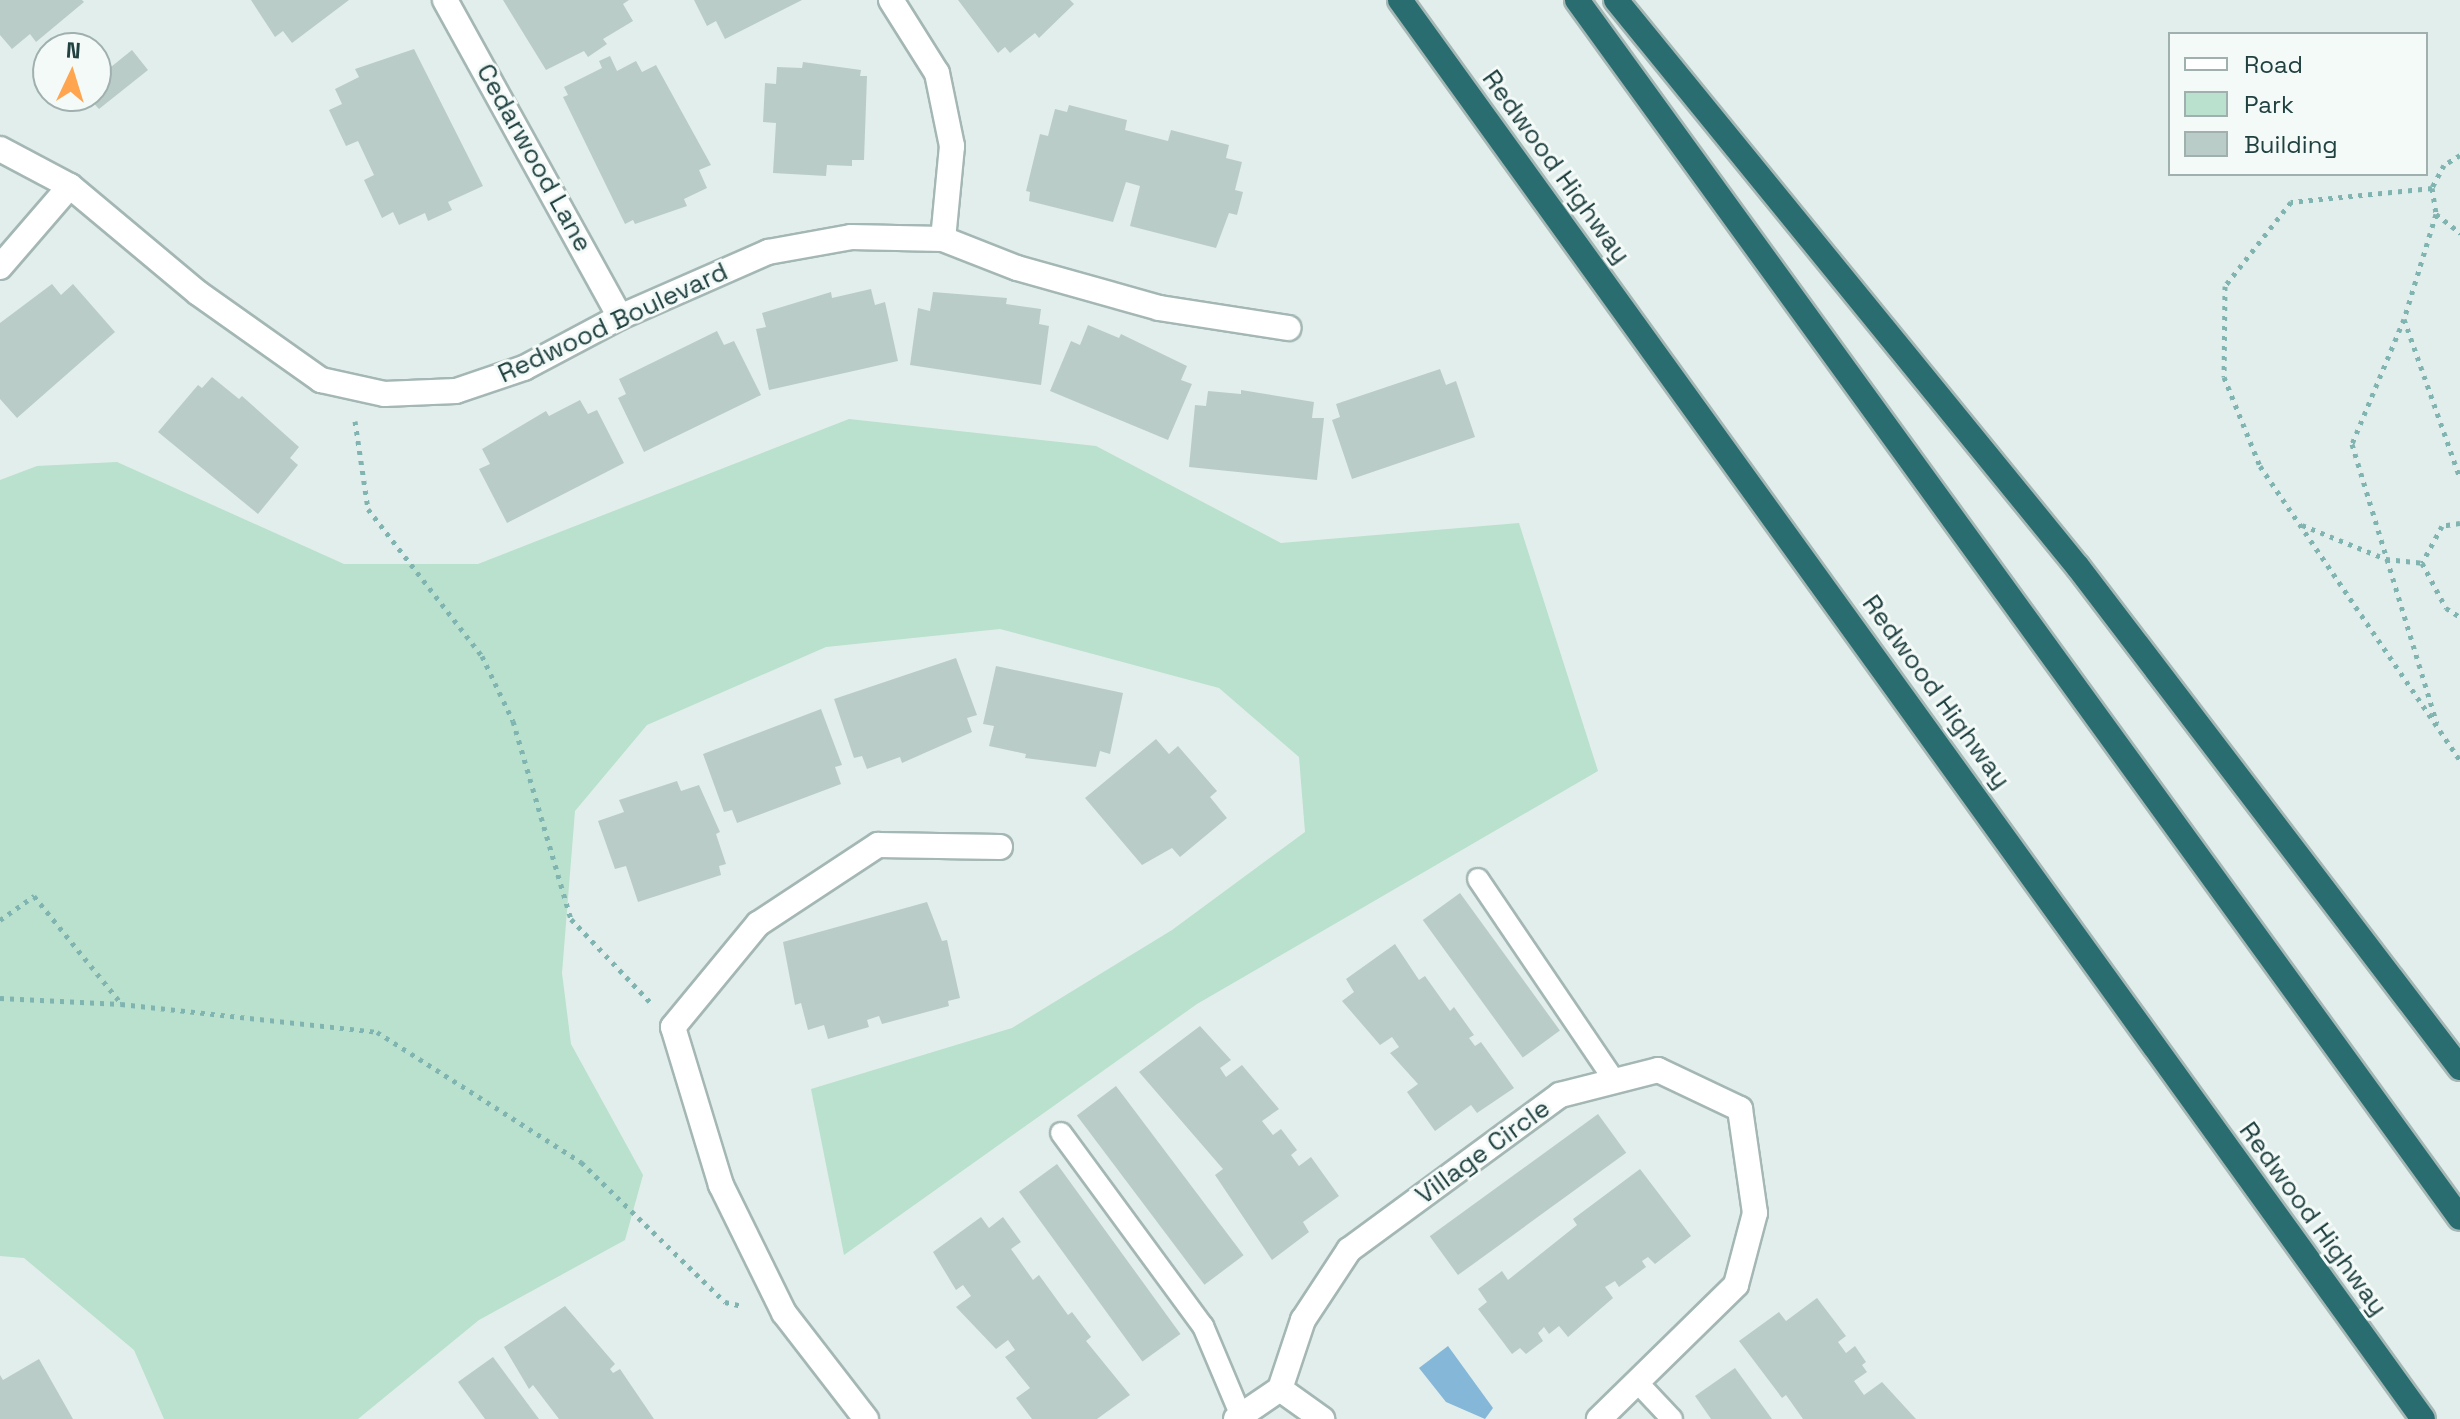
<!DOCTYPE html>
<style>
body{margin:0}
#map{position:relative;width:2460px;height:1419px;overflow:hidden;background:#e2eeeb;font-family:"Space Grotesk",sans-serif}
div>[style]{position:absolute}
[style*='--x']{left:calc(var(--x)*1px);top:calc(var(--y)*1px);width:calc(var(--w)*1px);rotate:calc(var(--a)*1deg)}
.green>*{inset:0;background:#b9e1cd}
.water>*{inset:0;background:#85b7d8}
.building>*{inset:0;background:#baccc8;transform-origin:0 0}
.path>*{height:5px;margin-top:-2.5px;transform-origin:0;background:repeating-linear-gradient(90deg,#7fb4b1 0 4px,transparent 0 10px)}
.roads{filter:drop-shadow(2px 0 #a4b7b4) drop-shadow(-2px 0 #a4b7b4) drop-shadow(0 2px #a4b7b4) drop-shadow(0 -2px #a4b7b4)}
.service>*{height:20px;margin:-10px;padding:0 10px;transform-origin:10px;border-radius:10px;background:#fff}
.minor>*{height:24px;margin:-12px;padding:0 12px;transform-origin:12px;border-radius:12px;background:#fff}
.motorway>*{height:24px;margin:-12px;padding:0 12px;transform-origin:12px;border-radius:12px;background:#296d70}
span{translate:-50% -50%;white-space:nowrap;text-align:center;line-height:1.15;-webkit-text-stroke:6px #f3faf8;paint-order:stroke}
.street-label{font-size:26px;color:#204140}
.legend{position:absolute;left:2168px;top:32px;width:260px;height:144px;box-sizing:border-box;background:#f3faf8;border:2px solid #9fb0ae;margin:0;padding:10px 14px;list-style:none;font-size:24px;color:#204140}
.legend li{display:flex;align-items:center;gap:16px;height:40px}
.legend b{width:40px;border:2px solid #9fb0ae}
.north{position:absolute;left:32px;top:32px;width:80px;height:80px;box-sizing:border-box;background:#f3faf8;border:2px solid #9fb0ae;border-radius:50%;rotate:4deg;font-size:22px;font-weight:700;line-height:32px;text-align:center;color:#204140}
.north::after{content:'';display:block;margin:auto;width:28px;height:36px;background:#ffa54f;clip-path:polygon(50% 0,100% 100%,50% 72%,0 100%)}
</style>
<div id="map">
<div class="green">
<div style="clip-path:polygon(849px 419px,1096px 446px,1281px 543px,1519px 523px,1598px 771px,1197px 1004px,844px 1255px,811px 1089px,1012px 1028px,1172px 930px,1305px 832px,1299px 757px,1219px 688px,1000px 629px,826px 647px,647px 725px,575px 811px,562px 973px,571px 1044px,643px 1175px,625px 1240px,479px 1320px,358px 1419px,164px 1419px,134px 1350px,24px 1258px,0 1256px,0 480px,37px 466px,117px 462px,344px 564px,478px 564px)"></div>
</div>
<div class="water">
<div style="clip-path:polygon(1448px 1346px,1493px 1408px,1485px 1419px,1446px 1402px,1419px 1368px)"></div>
</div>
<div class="building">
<div style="clip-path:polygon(0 0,82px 0,84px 2px,36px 42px,30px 34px,12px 49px,0 35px)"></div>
<div style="clip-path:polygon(251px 0,349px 0,292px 43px,283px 31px,275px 37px)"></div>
<div style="clip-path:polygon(503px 0,629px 0,623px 4px,633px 21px,603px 39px,607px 44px,588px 57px,584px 51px,546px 70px)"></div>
<div style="clip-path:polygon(694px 0,802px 0,725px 39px,716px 21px,707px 26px)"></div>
<div style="clip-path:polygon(958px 0,1070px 0,1074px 4px,1039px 38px,1035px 33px,1010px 53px,1005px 47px,998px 53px)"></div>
<div style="clip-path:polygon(414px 49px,483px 186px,448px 202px,452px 210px,428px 221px,425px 213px,399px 225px,393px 212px,382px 218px,364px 180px,374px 175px,358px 141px,346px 146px,329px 110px,342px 104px,335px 89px,359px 77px,355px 69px)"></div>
<div style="clip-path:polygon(132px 50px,148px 70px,99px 109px,87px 96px,96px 96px,96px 79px)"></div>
<div style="clip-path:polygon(610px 56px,617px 71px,636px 61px,642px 72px,656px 65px,711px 165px,699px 170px,707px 188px,684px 199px,687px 206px,635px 224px,633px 220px,625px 224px,563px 97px,568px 95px,564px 87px,602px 68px,599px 61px)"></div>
<div style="clip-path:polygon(803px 62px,861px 70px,860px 76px,867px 76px,864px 160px,852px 160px,852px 166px,827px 165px,826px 176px,773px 173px,776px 123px,763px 122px,765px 83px,776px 84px,777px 67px,802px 68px)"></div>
<div style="clip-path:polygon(1069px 105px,1127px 120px,1125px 130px,1168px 141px,1171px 130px,1229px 145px,1226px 158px,1242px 162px,1235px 190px,1243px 192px,1237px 215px,1229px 213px,1216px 248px,1130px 226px,1140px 186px,1126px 182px,1113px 222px,1029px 201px,1030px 192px,1026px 191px,1040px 134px,1048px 136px,1055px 109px,1067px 112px)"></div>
<div style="clip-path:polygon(52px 284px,61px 295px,73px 284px,115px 332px,17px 418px,0 399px,0 323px)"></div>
<div style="clip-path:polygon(871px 289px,875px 305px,885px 302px,898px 361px,769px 390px,756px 329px,766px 327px,762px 313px,831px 292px,832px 298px)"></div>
<div style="clip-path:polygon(933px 292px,1007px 298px,1006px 304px,1041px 309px,1039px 324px,1049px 326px,1041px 385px,910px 365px,918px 308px,930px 311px)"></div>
<div style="clip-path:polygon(1088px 325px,1119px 338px,1121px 334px,1187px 366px,1181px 380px,1192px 384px,1168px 440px,1050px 391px,1071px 341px,1080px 345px)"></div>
<div style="clip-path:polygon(717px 331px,724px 345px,734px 341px,761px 395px,644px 452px,618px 398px,626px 394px,619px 379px)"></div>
<div style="clip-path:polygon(1440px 369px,1446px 385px,1456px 381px,1475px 437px,1352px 479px,1332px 420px,1340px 417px,1336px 404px)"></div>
<div style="clip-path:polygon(212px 377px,239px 399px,242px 396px,299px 447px,290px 458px,298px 465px,258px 514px,158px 432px,198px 385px,202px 388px)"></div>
<div style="clip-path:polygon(1241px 390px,1314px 402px,1312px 418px,1324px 418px,1317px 480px,1189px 467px,1195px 405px,1206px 406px,1208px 391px,1241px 394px)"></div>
<div style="clip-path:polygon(580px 400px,588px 414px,597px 410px,624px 463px,507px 523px,479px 469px,490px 464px,482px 449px,546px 411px,549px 416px)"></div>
<div style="clip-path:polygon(956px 658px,977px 715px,967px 718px,972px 732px,902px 763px,900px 757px,867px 769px,862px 756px,854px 758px,834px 699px)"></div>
<div style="clip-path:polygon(996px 666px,1123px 693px,1110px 754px,1100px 751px,1096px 767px,1025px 758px,1026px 754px,989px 746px,994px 726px,983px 724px)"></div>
<div style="clip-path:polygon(821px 709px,842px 765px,835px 767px,841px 784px,737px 823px,732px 810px,724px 812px,703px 754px)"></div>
<div style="clip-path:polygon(1156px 739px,1169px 754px,1178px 746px,1217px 791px,1210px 797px,1227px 818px,1180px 857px,1172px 848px,1142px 865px,1085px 798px)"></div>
<div style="clip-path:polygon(677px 781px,681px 791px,699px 785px,720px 832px,716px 834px,726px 864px,719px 866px,721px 875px,638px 902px,626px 866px,615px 869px,598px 821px,624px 812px,619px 800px)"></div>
<div style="left:1460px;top:893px;width:170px;height:46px;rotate:54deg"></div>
<div style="clip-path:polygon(927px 902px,942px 941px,947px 940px,960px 998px,948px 1001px,949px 1006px,882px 1024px,879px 1016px,867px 1020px,869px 1027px,828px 1039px,824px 1025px,808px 1030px,801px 1003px,795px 1005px,783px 942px)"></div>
<div style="clip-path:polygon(1395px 944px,1419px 980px,1425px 976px,1450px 1011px,1454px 1007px,1474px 1035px,1469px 1038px,1475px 1046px,1481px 1042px,1514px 1088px,1477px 1113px,1471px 1105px,1435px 1131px,1407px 1092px,1418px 1084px,1390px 1053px,1399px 1047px,1392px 1037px,1380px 1045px,1342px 1001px,1354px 992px,1346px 979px)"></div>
<div style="clip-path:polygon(1200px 1026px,1231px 1060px,1220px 1068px,1226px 1077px,1242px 1065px,1279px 1109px,1262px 1121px,1273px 1135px,1281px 1129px,1297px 1150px,1291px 1155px,1299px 1166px,1311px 1157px,1339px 1196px,1303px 1222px,1309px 1232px,1272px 1260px,1215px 1175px,1223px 1169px,1139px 1072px)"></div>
<div style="left:1116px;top:1086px;width:212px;height:49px;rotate:53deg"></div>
<div style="left:1598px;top:1114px;width:48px;height:208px;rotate:54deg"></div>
<div style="left:1057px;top:1164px;width:210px;height:47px;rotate:54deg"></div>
<div style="clip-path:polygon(1640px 1169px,1691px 1236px,1655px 1264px,1648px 1257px,1642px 1261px,1646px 1267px,1619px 1287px,1615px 1281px,1605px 1287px,1613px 1298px,1568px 1337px,1559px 1326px,1549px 1334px,1544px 1327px,1538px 1333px,1543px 1341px,1526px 1354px,1520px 1348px,1512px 1354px,1478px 1309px,1487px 1302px,1478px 1289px,1502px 1271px,1508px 1280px,1577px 1225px,1573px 1219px)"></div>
<div style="clip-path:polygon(981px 1217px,989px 1228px,1003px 1217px,1021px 1242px,1011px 1249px,1033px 1280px,1039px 1275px,1068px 1315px,1072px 1312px,1091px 1337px,1086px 1341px,1130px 1395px,1097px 1419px,1032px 1419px,1016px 1398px,1030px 1388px,1005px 1357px,1015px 1350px,1008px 1340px,996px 1349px,956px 1307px,971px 1296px,963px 1285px,956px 1290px,933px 1252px)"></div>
<div style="clip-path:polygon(1817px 1298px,1846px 1336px,1838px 1342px,1846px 1353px,1855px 1346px,1866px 1362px,1862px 1365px,1867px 1372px,1854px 1381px,1864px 1395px,1882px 1382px,1916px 1419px,1803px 1419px,1786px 1395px,1782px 1398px,1739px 1341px,1779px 1312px,1786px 1321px)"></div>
<div style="clip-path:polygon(565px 1306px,615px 1364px,610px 1369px,613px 1373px,620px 1369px,654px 1419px,559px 1419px,533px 1385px,529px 1389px,504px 1347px)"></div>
<div style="clip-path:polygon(493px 1357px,539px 1419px,485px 1419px,458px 1382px)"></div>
<div style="clip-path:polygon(39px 1359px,73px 1419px,0 1419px,0 1375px,3px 1380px)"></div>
<div style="clip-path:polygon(1735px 1368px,1772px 1419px,1711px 1419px,1695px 1396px)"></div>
</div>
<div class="path">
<div style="--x:2460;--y:155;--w:19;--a:148"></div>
<div style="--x:2444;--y:165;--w:26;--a:118"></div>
<div style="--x:2432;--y:188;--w:26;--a:81"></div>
<div style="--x:2436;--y:214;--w:31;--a:38"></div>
<div style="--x:2432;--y:188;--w:142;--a:174.3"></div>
<div style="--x:2291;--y:202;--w:107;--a:128.2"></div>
<div style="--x:2225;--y:286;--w:91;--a:90.6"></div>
<div style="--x:2224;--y:377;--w:96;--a:68"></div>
<div style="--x:2260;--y:466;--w:356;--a:55.8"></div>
<div style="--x:2436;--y:214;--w:110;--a:106.9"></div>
<div style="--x:2404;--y:319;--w:169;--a:70.6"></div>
<div style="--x:2404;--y:319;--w:135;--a:112.6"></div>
<div style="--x:2352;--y:444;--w:292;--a:73.1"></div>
<div style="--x:355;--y:421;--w:89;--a:81.6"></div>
<div style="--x:368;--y:509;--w:186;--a:52.2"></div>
<div style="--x:482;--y:656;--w:72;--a:64.5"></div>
<div style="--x:513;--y:721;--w:206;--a:73.7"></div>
<div style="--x:571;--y:919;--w:116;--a:46.4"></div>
<div style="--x:2460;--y:523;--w:18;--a:171"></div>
<div style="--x:2442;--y:526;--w:42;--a:118.4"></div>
<div style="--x:2422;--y:563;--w:51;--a:61.9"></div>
<div style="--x:2446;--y:608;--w:17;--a:33"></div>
<div style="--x:2302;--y:525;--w:91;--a:22"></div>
<div style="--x:2386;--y:559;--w:36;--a:6"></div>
<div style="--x:0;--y:920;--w:42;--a:-35.2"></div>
<div style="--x:34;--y:896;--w:138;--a:50.9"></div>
<div style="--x:0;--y:998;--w:121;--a:2.8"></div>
<div style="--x:121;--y:1004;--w:258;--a:6.2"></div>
<div style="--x:377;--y:1032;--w:242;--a:32.5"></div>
<div style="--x:581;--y:1162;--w:201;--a:44.2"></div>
<div style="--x:725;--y:1302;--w:18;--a:13"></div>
</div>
<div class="roads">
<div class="service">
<div style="--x:1478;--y:879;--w:244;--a:55.9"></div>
<div style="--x:1061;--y:1133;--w:240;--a:53.7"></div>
<div style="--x:1203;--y:1326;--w:98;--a:67.1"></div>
<div style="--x:1637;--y:1382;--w:51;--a:46.6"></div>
</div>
<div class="minor">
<div style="--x:445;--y:0;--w:362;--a:61.1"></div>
<div style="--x:891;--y:0;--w:86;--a:57.8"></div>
<div style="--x:937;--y:73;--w:75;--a:78.4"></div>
<div style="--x:952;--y:146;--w:93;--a:95.5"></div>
<div style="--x:0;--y:149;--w:79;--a:27.9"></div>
<div style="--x:70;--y:186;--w:167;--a:39.9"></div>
<div style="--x:198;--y:293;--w:151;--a:35.3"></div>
<div style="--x:321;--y:380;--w:65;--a:12.5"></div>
<div style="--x:384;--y:394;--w:72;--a:-2.4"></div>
<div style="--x:456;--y:391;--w:72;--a:-18.7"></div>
<div style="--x:524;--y:368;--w:109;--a:-28"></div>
<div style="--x:620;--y:317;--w:162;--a:-23.7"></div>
<div style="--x:768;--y:252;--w:84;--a:-10.2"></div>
<div style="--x:851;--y:237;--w:92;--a:1.2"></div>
<div style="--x:943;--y:239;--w:79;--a:21.4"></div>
<div style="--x:1017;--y:268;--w:148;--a:15.7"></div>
<div style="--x:1159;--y:308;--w:131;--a:8.8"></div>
<div style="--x:0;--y:267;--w:107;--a:-49.2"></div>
<div style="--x:1280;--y:1389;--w:52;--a:35.5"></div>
<div style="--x:866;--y:1419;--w:134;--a:-127.7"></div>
<div style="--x:784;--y:1313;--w:143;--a:-116.2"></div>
<div style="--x:721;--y:1185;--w:165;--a:-106.9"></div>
<div style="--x:673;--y:1027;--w:134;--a:-50.5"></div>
<div style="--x:758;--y:924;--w:144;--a:-33.4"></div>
<div style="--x:878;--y:845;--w:122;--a:0.9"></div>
<div style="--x:1236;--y:1419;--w:53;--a:-34.3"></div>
<div style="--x:1280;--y:1389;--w:73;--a:-71.6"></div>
<div style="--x:1303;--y:1320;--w:84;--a:-56.7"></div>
<div style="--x:1349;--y:1250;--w:262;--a:-36.3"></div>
<div style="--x:1560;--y:1095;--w:101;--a:-14.3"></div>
<div style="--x:1658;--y:1070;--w:91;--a:25.4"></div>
<div style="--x:1740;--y:1109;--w:105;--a:81.8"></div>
<div style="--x:1755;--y:1213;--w:74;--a:104.8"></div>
<div style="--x:1736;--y:1285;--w:192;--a:135.6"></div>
</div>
<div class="motorway">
<div style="--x:1400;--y:0;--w:1749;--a:54.21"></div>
<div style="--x:1577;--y:0;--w:1504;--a:54.06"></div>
<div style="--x:1616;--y:0;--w:731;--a:50.83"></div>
<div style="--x:2078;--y:567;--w:630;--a:52.68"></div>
</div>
</div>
<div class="street-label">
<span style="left:534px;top:158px;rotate:61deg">Cedarwood Lane</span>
<span style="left:1556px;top:167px;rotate:54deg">Redwood Highway</span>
<span style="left:613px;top:323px;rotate:-25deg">Redwood Boulevard</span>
<span style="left:1936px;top:692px;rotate:54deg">Redwood Highway</span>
<span style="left:1483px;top:1152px;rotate:-36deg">Village Circle</span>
<span style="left:2313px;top:1219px;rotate:54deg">Redwood Highway</span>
</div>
<ul class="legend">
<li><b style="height:10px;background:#fff"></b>Road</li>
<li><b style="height:22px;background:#b9e1cd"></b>Park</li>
<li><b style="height:22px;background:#baccc8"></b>Building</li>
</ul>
<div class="north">N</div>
</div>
